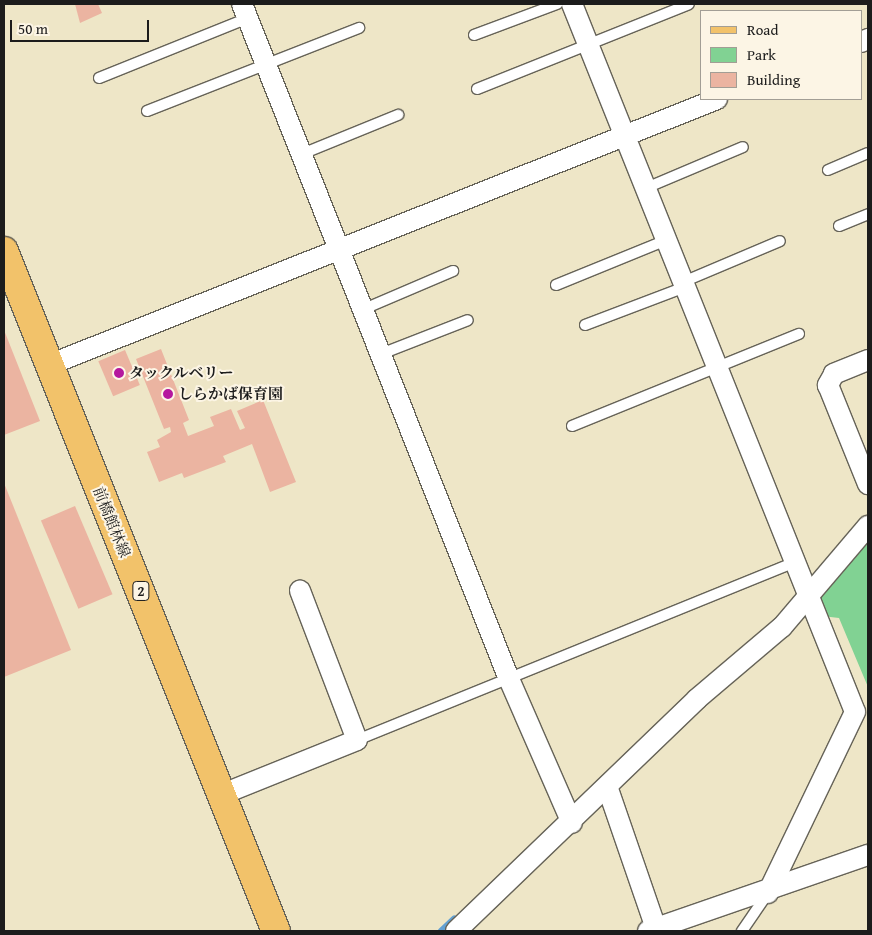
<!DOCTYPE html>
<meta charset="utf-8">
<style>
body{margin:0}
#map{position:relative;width:872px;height:935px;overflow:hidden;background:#eee6c7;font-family:"Gentium Book Plus","Noto Serif JP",serif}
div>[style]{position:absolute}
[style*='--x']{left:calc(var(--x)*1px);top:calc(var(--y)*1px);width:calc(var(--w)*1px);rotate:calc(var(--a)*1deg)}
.green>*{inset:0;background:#81d293}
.stream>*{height:5.5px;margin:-2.75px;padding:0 2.75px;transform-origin:2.75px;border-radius:2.75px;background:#61a0d3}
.building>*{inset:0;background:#ebb4a1;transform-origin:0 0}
.roads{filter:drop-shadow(1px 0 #666358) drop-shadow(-1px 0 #666358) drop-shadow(0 1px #666358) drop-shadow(0 -1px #666358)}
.lane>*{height:10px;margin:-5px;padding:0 5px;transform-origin:5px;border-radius:5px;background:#fff}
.street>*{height:20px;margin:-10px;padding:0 10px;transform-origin:10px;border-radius:10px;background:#fff}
.primary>*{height:28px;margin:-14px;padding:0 14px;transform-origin:14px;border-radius:14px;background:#f2c26a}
.dots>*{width:14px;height:14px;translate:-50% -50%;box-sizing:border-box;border:2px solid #fcf5e5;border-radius:50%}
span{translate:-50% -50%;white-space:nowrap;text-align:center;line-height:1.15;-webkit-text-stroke:4px #fcf5e5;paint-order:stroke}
.shield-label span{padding:1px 4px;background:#fcf5e5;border:1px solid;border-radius:4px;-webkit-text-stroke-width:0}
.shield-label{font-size:14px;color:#1c1c1c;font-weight:700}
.poi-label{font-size:15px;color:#1c1c1c;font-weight:700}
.left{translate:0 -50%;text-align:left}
.street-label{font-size:15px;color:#1c1c1c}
.frame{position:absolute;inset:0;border:5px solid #1c1c1c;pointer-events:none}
.legend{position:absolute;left:700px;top:10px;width:162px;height:90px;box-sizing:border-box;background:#fcf5e5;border:1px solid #a29e95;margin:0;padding:6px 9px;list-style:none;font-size:15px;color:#1c1c1c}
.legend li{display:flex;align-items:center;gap:10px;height:25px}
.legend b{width:25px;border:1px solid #a29e95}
.scale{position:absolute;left:10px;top:20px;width:139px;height:22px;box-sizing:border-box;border:2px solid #1c1c1c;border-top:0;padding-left:6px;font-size:15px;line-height:18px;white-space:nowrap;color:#1c1c1c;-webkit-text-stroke:4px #fcf5e5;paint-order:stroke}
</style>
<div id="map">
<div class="green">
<div style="clip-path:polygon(868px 536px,868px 687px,839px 618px,822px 616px,817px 597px)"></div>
</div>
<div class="stream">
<div style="--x:441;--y:931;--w:18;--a:-43"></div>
</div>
<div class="building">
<div style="clip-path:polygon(75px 4px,98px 4px,102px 13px,80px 23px)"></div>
<div style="clip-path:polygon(4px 330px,40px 421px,4px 435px)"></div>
<div style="clip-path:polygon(161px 349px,189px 420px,183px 423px,188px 436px,214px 426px,210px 417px,231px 409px,240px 430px,245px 428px,237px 411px,263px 400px,296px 482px,270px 492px,252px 444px,223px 456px,226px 462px,184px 478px,182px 473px,159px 482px,147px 452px,160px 447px,157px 440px,171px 432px,170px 427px,164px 429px,136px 359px)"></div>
<div style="left:125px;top:350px;width:38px;height:29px;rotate:67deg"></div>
<div style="clip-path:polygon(4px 483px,71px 650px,4px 677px)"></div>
<div style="left:75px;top:506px;width:96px;height:37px;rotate:67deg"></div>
</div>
<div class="roads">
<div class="lane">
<div style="--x:474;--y:35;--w:89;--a:-20.5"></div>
<div style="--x:99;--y:78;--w:161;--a:-21.9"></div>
<div style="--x:477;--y:89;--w:228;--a:-21.8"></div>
<div style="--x:147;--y:111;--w:228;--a:-21.4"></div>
<div style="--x:302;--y:154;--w:104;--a:-22.1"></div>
<div style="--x:828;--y:170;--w:43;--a:-23"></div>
<div style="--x:646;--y:188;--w:105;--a:-22.9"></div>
<div style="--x:839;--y:226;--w:31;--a:-22"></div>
<div style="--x:683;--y:282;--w:105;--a:-22.9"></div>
<div style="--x:556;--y:285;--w:119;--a:-22.2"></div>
<div style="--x:364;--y:309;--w:97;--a:-23.1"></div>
<div style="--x:585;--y:325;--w:107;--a:-20.8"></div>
<div style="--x:381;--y:354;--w:93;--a:-21.3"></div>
<div style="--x:572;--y:426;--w:245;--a:-22.1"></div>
<div style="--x:357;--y:740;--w:473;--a:-22.1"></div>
<div style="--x:742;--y:931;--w:46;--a:-55.6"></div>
</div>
<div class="street">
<div style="--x:242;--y:4;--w:726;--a:68.42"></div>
<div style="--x:509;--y:679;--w:157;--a:66.4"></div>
<div style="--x:572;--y:4;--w:762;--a:68.21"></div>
<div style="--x:855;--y:712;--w:201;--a:115.7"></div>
<div style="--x:861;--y:42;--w:8;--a:-23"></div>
<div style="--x:868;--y:360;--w:37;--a:158"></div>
<div style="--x:834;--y:374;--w:13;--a:119"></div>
<div style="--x:828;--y:385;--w:107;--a:68"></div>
<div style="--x:49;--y:365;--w:719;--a:-21.71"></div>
<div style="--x:608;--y:789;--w:150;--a:71"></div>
<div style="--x:223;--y:794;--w:144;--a:-21.9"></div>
<div style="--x:357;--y:740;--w:160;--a:-110.9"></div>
<div style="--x:456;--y:931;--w:335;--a:-43.9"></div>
<div style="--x:697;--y:699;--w:111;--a:-40.3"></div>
<div style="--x:782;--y:627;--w:133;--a:-49.6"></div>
<div style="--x:648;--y:931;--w:233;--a:-19.1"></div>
</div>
<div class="primary">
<div style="--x:4;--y:251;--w:732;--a:68.2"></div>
</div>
</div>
<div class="dots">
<div style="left:119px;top:373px;background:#b5179e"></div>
<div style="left:168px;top:394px;background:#b5179e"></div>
</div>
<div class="shield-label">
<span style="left:141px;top:591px">2</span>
</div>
<div class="poi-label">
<span class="left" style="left:129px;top:373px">タックルベリー</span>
<span class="left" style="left:178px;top:394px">しらかば保育園</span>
</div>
<div class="street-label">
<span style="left:112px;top:522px;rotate:68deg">前橋館林線</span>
</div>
<div class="frame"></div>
<ul class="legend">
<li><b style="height:6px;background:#f2c26a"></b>Road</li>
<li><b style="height:14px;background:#81d293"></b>Park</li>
<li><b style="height:14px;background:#ebb4a1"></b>Building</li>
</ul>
<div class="scale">50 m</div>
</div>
